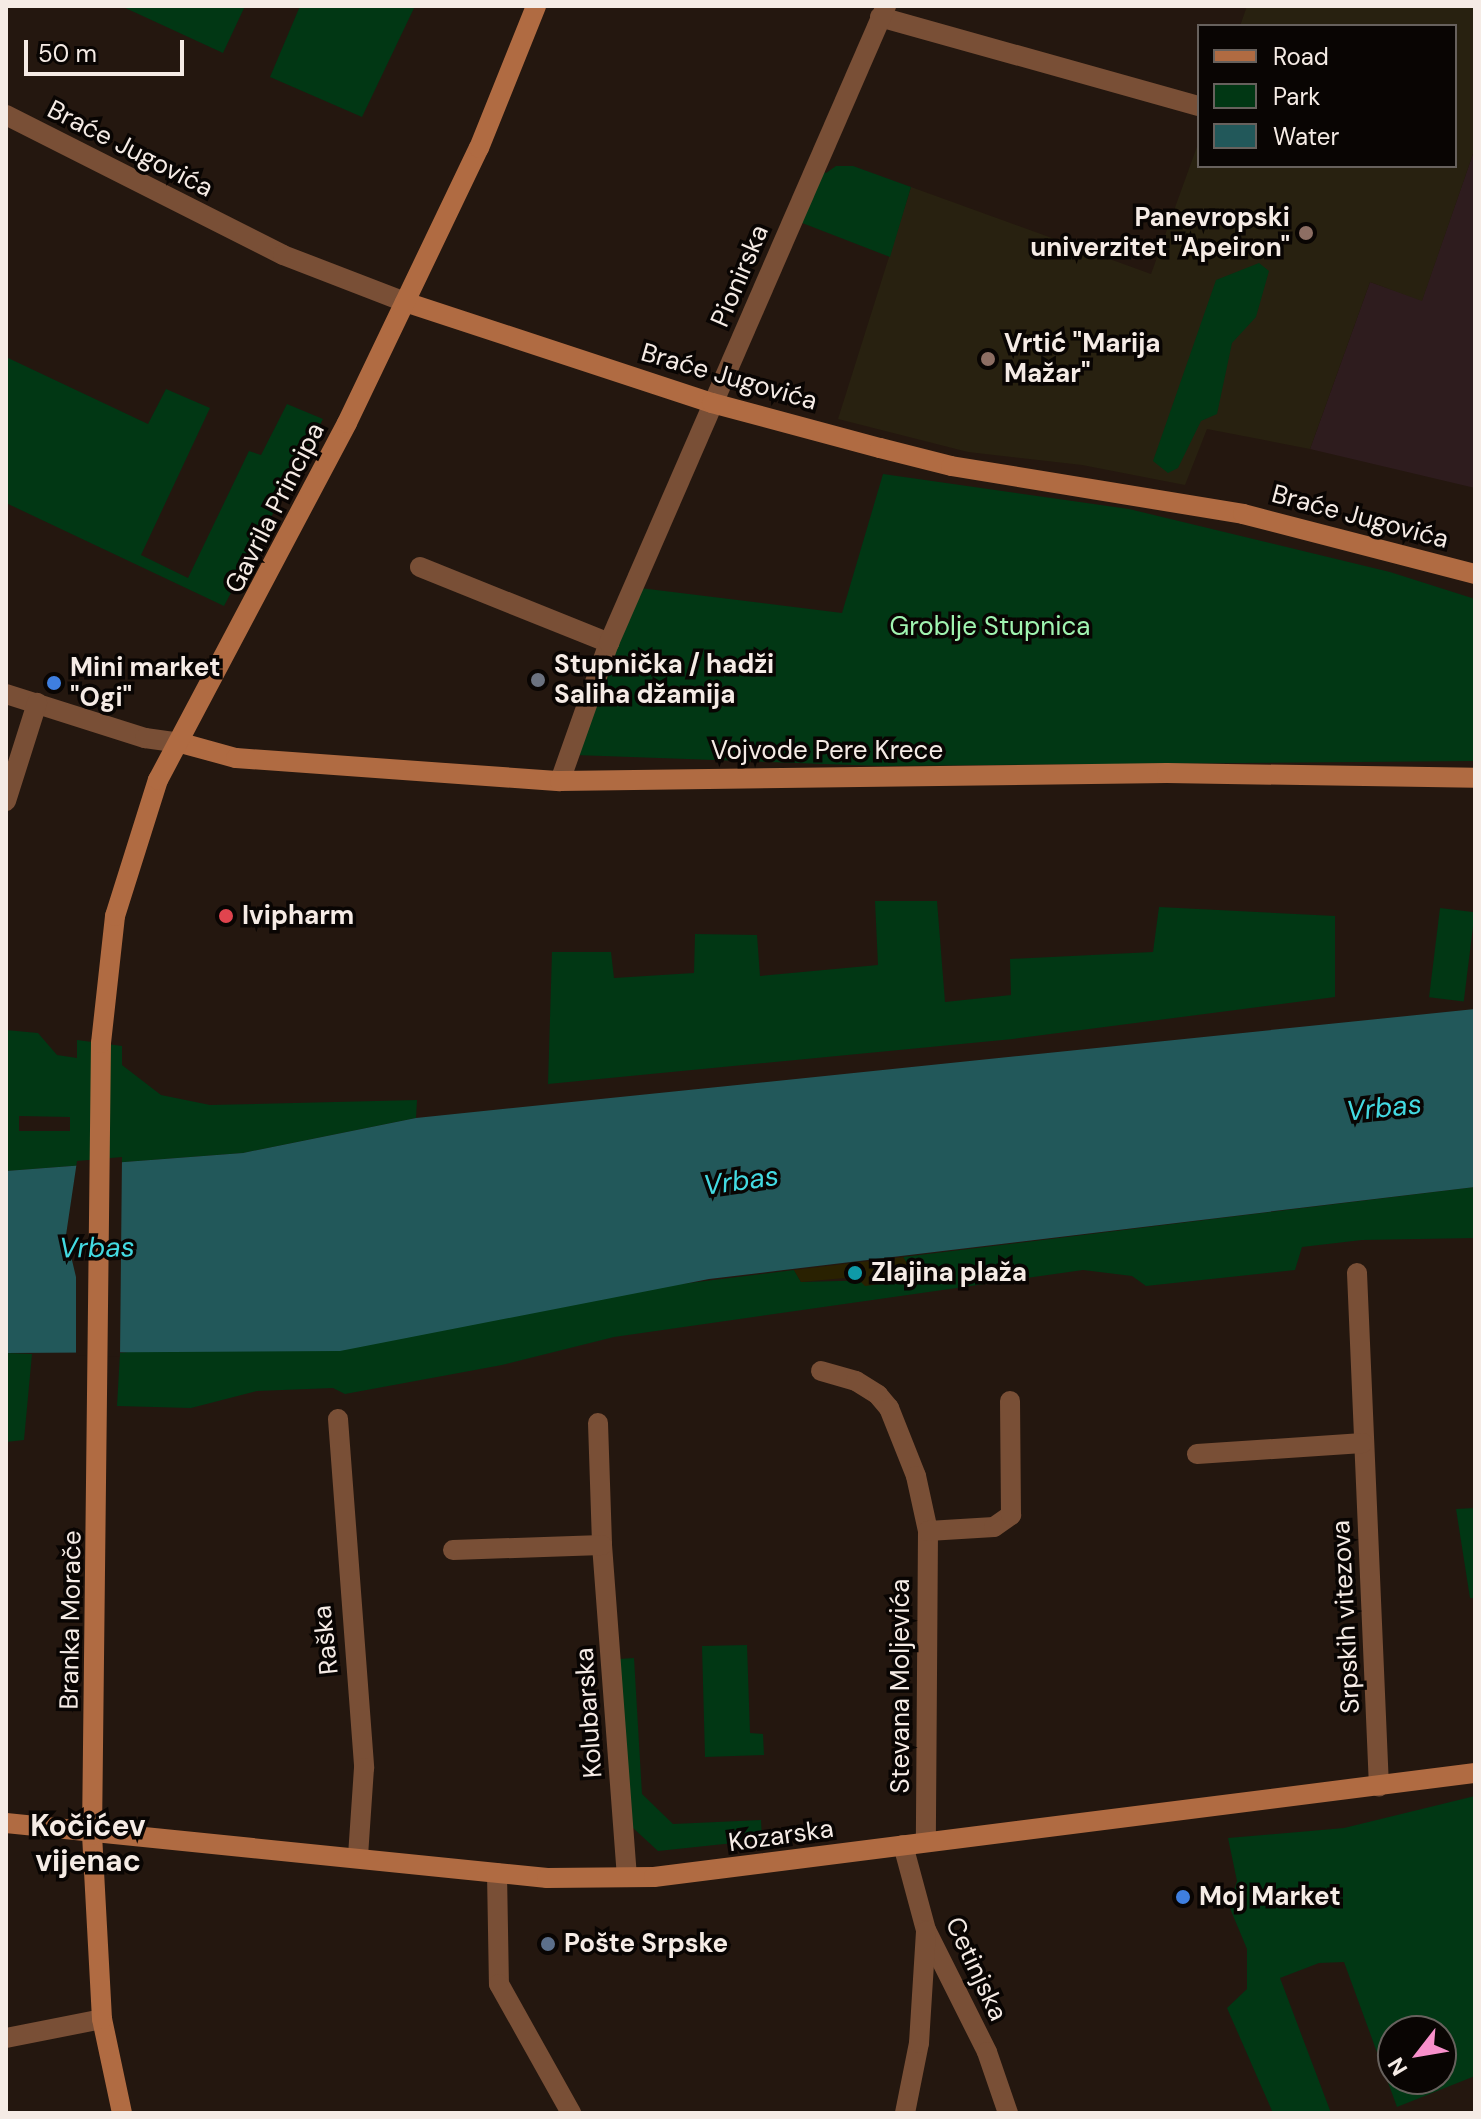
<!DOCTYPE html>
<meta charset="utf-8">
<style>
body{margin:0}
#map{position:relative;width:1481px;height:2119px;overflow:hidden;background:#24170f;font-family:"DM Sans",sans-serif}
div>[style]{position:absolute}
[style*='--x']{left:calc(var(--x)*1px);top:calc(var(--y)*1px);width:calc(var(--w)*1px);rotate:calc(var(--a)*1deg)}
.industrial>*{inset:0;background:#2e1c1e}
.education>*{inset:0;background:#282110}
.green>*{inset:0;background:#013714;transform-origin:0 0}
.sand>*{inset:0;background:#292101}
.water>*{inset:0;background:#22585a}
.pier>*{inset:0;background:#24170f}
.street>*{height:20px;margin:-10px;padding:0 10px;transform-origin:10px;border-radius:10px;background:#794f36}
.secondary>*{height:20px;margin:-10px;padding:0 10px;transform-origin:10px;border-radius:10px;background:#b06b42}
.dots>*{width:22px;height:22px;translate:-50% -50%;box-sizing:border-box;border:4px solid #090503;border-radius:50%}
span{translate:-50% -50%;white-space:nowrap;text-align:center;line-height:1.15;-webkit-text-stroke:7px #090503;paint-order:stroke}
.street-label{font-size:26px;color:#f5ebe5}
.poi-label{font-size:26px;color:#f5ebe5;font-weight:700}
.right{translate:-100% -50%;text-align:right}
.left{translate:0 -50%;text-align:left}
.park-label{font-size:26px;color:#a0f4b0}
.water-label{font-size:28px;color:#43dae1;font-style:italic}
.quarter-label{font-size:30px;color:#f5ebe5;font-weight:700}
.frame{position:absolute;inset:0;border:8px solid #f5ebe5;pointer-events:none}
.legend{position:absolute;left:1197px;top:24px;width:260px;height:144px;box-sizing:border-box;background:#090503;border:2px solid #67615d;margin:0;padding:10px 14px;list-style:none;font-size:24px;color:#f5ebe5}
.legend li{display:flex;align-items:center;gap:16px;height:40px}
.legend b{width:40px;border:2px solid #67615d}
.north{position:absolute;left:1377px;top:2015px;width:80px;height:80px;box-sizing:border-box;background:#090503;border:2px solid #67615d;border-radius:50%;rotate:239deg;font-size:22px;font-weight:700;line-height:32px;text-align:center;color:#f5ebe5}
.north::after{content:'';display:block;margin:auto;width:28px;height:36px;background:#f890cb;clip-path:polygon(50% 0,100% 100%,50% 72%,0 100%)}
.scale{position:absolute;left:24px;top:40px;width:160px;height:36px;box-sizing:border-box;border:4px solid #f5ebe5;border-top:0;padding-left:10px;font-size:24px;line-height:28px;white-space:nowrap;color:#f5ebe5;-webkit-text-stroke:6px #090503;paint-order:stroke}
</style>
<div id="map">
<div class="industrial">
<div style="clip-path:polygon(1475px 148px,1475px 488px,1310px 449px,1370px 282px,1422px 300px)"></div>
</div>
<div class="education">
<div style="clip-path:polygon(1247px 6px,1475px 6px,1475px 148px,1422px 301px,1370px 282px,1310px 449px,1207px 429px,1185px 485px,1082px 465px,968px 452px,838px 419px,911px 187px,1151px 274px,1199px 141px,1199px 166px,1455px 166px,1455px 26px,1240px 26px)"></div>
</div>
<div class="green">
<div style="clip-path:polygon(121px 6px,245px 6px,223px 53px)"></div>
<div style="clip-path:polygon(300px 6px,415px 6px,362px 117px,270px 77px)"></div>
<div style="clip-path:polygon(836px 166px,853px 166px,911px 187px,890px 257px,797px 221px,820px 170px,826px 173px)"></div>
<div style="clip-path:polygon(1259px 263px,1269px 271px,1256px 317px,1232px 343px,1217px 414px,1201px 421px,1178px 468px,1168px 473px,1153px 461px,1216px 280px)"></div>
<div style="clip-path:polygon(6px 357px,148px 424px,166px 389px,210px 408px,141px 555px,188px 578px,249px 451px,261px 455px,287px 404px,323px 419px,224px 606px,6px 503px)"></div>
<div style="clip-path:polygon(883px 474px,1129px 509px,1390px 572px,1475px 599px,1475px 761px,880px 766px,575px 755px,640px 588px,842px 613px)"></div>
<div style="clip-path:polygon(875px 901px,937px 901px,945px 1002px,1011px 995px,1010px 959px,1153px 952px,1159px 907px,1335px 916px,1335px 997px,1013px 1039px,548px 1084px,552px 952px,611px 952px,614px 978px,694px 973px,695px 934px,757px 935px,760px 976px,878px 965px)"></div>
<div style="left:1440px;top:908px;width:35px;height:90px;rotate:7deg"></div>
<div style="clip-path:polygon(evenodd,6px 1030px,38px 1033px,57px 1055px,77px 1058px,77px 1040px,122px 1046px,122px 1065px,161px 1095px,210px 1105px,417px 1100px,416px 1118px,243px 1153px,6px 1171px,6px 1030px,19px 1116px,70px 1117px,70px 1131px,19px 1131px,19px 1116px)"></div>
<div style="clip-path:polygon(1475px 1187px,1475px 1238px,1362px 1240px,1302px 1247px,1295px 1270px,1146px 1286px,1132px 1276px,1083px 1270px,614px 1337px,502px 1365px,345px 1394px,333px 1388px,257px 1391px,191px 1408px,117px 1406px,120px 1353px,794px 1270px,801px 1282px,916px 1279px,903px 1257px)"></div>
<div style="clip-path:polygon(6px 1353px,32px 1354px,24px 1440px,6px 1442px)"></div>
<div style="clip-path:polygon(1475px 1508px,1475px 1598px,1470px 1598px,1456px 1509px)"></div>
<div style="clip-path:polygon(747px 1645px,750px 1733px,763px 1734px,764px 1755px,705px 1757px,702px 1646px)"></div>
<div style="clip-path:polygon(634px 1658px,642px 1794px,673px 1824px,761px 1820px,762px 1840px,658px 1851px,632px 1827px,619px 1659px)"></div>
<div style="clip-path:polygon(evenodd,1475px 1796px,1475px 2076px,1397px 2107px,1344px 1962px,1319px 1963px,1280px 1978px,1331px 2113px,1273px 2113px,1227px 2008px,1247px 1989px,1247px 1949px,1229px 1906px,1237px 1881px,1228px 1838px,1344px 1828px,1475px 1796px,1393px 2031px,1441px 2031px,1441px 2079px,1393px 2079px,1393px 2031px)"></div>
</div>
<div class="sand">
<div style="clip-path:polygon(903px 1257px,917px 1279px,865px 1286px,856px 1277px,801px 1282px,794px 1270px)"></div>
</div>
<div class="water">
<div style="clip-path:polygon(1475px 1009px,1475px 1187px,709px 1279px,340px 1351px,6px 1353px,6px 1171px,243px 1153px,416px 1118px)"></div>
</div>
<div class="pier">
<div style="clip-path:polygon(122px 1157px,120px 1357px,76px 1355px,76px 1277px,66px 1235px,77px 1161px)"></div>
</div>
<div class="street">
<div style="--x:880;--y:17;--w:331;--a:15.6"></div>
<div style="--x:6;--y:115;--w:310;--a:26.8"></div>
<div style="--x:283;--y:255;--w:131;--a:21.1"></div>
<div style="--x:420;--y:567;--w:204;--a:21.9"></div>
<div style="--x:6;--y:694;--w:146;--a:17.6"></div>
<div style="--x:145;--y:738;--w:36;--a:8"></div>
<div style="--x:560;--y:781;--w:146;--a:-70.5"></div>
<div style="--x:609;--y:643;--w:695;--a:-66.5"></div>
<div style="--x:6;--y:801;--w:103;--a:-72.4"></div>
<div style="--x:1357;--y:1273;--w:514;--a:87.55"></div>
<div style="--x:821;--y:1371;--w:36;--a:16"></div>
<div style="--x:856;--y:1381;--w:26;--a:32"></div>
<div style="--x:878;--y:1395;--w:17;--a:50"></div>
<div style="--x:889;--y:1408;--w:73;--a:68.3"></div>
<div style="--x:916;--y:1476;--w:56;--a:77.7"></div>
<div style="--x:928;--y:1531;--w:310;--a:90.4"></div>
<div style="--x:338;--y:1419;--w:350;--a:85.7"></div>
<div style="--x:364;--y:1768;--w:87;--a:93.9"></div>
<div style="--x:598;--y:1423;--w:122;--a:88.1"></div>
<div style="--x:602;--y:1545;--w:333;--a:85.7"></div>
<div style="--x:1197;--y:1454;--w:166;--a:-3.8"></div>
<div style="--x:928;--y:1531;--w:66;--a:-3.5"></div>
<div style="--x:994;--y:1527;--w:21;--a:-35"></div>
<div style="--x:1011;--y:1515;--w:114;--a:-90.5"></div>
<div style="--x:453;--y:1550;--w:149;--a:-1.9"></div>
<div style="--x:903;--y:1845;--w:88;--a:74.9"></div>
<div style="--x:926;--y:1930;--w:136;--a:63.4"></div>
<div style="--x:987;--y:2052;--w:65;--a:71"></div>
<div style="--x:497;--y:1873;--w:111;--a:89"></div>
<div style="--x:499;--y:1984;--w:148;--a:60.8"></div>
<div style="--x:6;--y:2038;--w:98;--a:-11.2"></div>
<div style="--x:905;--y:2113;--w:71;--a:-78.7"></div>
<div style="--x:919;--y:2043;--w:112;--a:-86.4"></div>
</div>
<div class="secondary">
<div style="--x:405;--y:302;--w:323;--a:18.2"></div>
<div style="--x:712;--y:403;--w:174;--a:15"></div>
<div style="--x:880;--y:448;--w:73;--a:14.2"></div>
<div style="--x:951;--y:466;--w:296;--a:9.3"></div>
<div style="--x:1243;--y:514;--w:240;--a:14.5"></div>
<div style="--x:181;--y:743;--w:57;--a:15.3"></div>
<div style="--x:236;--y:758;--w:325;--a:4.1"></div>
<div style="--x:560;--y:781;--w:607;--a:-0.76"></div>
<div style="--x:1167;--y:773;--w:308;--a:0.9"></div>
<div style="--x:6;--y:1823;--w:544;--a:5.8"></div>
<div style="--x:547;--y:1878;--w:107;--a:-0.5"></div>
<div style="--x:654;--y:1877;--w:828;--a:-7.22"></div>
<div style="--x:122;--y:2113;--w:96;--a:-102"></div>
<div style="--x:102;--y:2019;--w:184;--a:-93.1"></div>
<div style="--x:92;--y:1835;--w:792;--a:-89.35"></div>
<div style="--x:101;--y:1043;--w:128;--a:-83.7"></div>
<div style="--x:115;--y:916;--w:143;--a:-72.5"></div>
<div style="--x:158;--y:780;--w:404;--a:-62.1"></div>
<div style="--x:347;--y:423;--w:305;--a:-64.4"></div>
<div style="--x:479;--y:148;--w:153;--a:-68.1"></div>
</div>
<div class="dots">
<div style="left:1306px;top:233px;background:#8d6e63"></div>
<div style="left:988px;top:359px;background:#8d6e63"></div>
<div style="left:538px;top:680px;background:#6b7280"></div>
<div style="left:54px;top:683px;background:#3f7fe0"></div>
<div style="left:226px;top:916px;background:#e0444e"></div>
<div style="left:855px;top:1273px;background:#0f9aa8"></div>
<div style="left:1183px;top:1897px;background:#3f7fe0"></div>
<div style="left:548px;top:1944px;background:#5c6f8a"></div>
</div>
<div class="street-label">
<span style="left:130px;top:149px;rotate:27deg">Braće Jugovića</span>
<span style="left:740px;top:276px;rotate:-67deg">Pionirska</span>
<span style="left:729px;top:377px;rotate:16deg">Braće Jugovića</span>
<span style="left:275px;top:508px;rotate:-63deg">Gavrila Principa</span>
<span style="left:1360px;top:517px;rotate:15deg">Braće Jugovića</span>
<span style="left:827px;top:751px">Vojvode Pere Krece</span>
<span style="left:1346px;top:1617px;rotate:-93deg">Srpskih vitezova</span>
<span style="left:71px;top:1620px;rotate:-89deg">Branka Morače</span>
<span style="left:326px;top:1640px;rotate:-96deg">Raška</span>
<span style="left:901px;top:1686px;rotate:-90deg">Stevana Moljevića</span>
<span style="left:589px;top:1713px;rotate:-94deg">Kolubarska</span>
<span style="left:781px;top:1836px;rotate:-8deg">Kozarska</span>
<span style="left:976px;top:1969px;rotate:65deg">Cetinjska</span>
</div>
<div class="poi-label">
<span class="right" style="left:1290px;top:233px">Panevropski<br>univerzitet "Apeiron"</span>
<span class="left" style="left:1004px;top:359px">Vrtić "Marija<br>Mažar"</span>
<span class="left" style="left:554px;top:680px">Stupnička / hadži<br>Saliha džamija</span>
<span class="left" style="left:70px;top:683px">Mini market<br>"Ogi"</span>
<span class="left" style="left:242px;top:916px">Ivipharm</span>
<span class="left" style="left:871px;top:1273px">Zlajina plaža</span>
<span class="left" style="left:1199px;top:1897px">Moj Market</span>
<span class="left" style="left:564px;top:1944px">Pošte Srpske</span>
</div>
<div class="park-label">
<span style="left:990px;top:627px">Groblje Stupnica</span>
</div>
<div class="water-label">
<span style="left:1384px;top:1108px;rotate:-6deg">Vrbas</span>
<span style="left:741px;top:1181px;rotate:-8deg">Vrbas</span>
<span style="left:97px;top:1248px;rotate:-1deg">Vrbas</span>
</div>
<div class="quarter-label">
<span style="left:88px;top:1843px">Kočićev<br>vijenac</span>
</div>
<div class="frame"></div>
<ul class="legend">
<li><b style="height:10px;background:#b06b42"></b>Road</li>
<li><b style="height:22px;background:#013714"></b>Park</li>
<li><b style="height:22px;background:#22585a"></b>Water</li>
</ul>
<div class="north">N</div>
<div class="scale">50 m</div>
</div>
